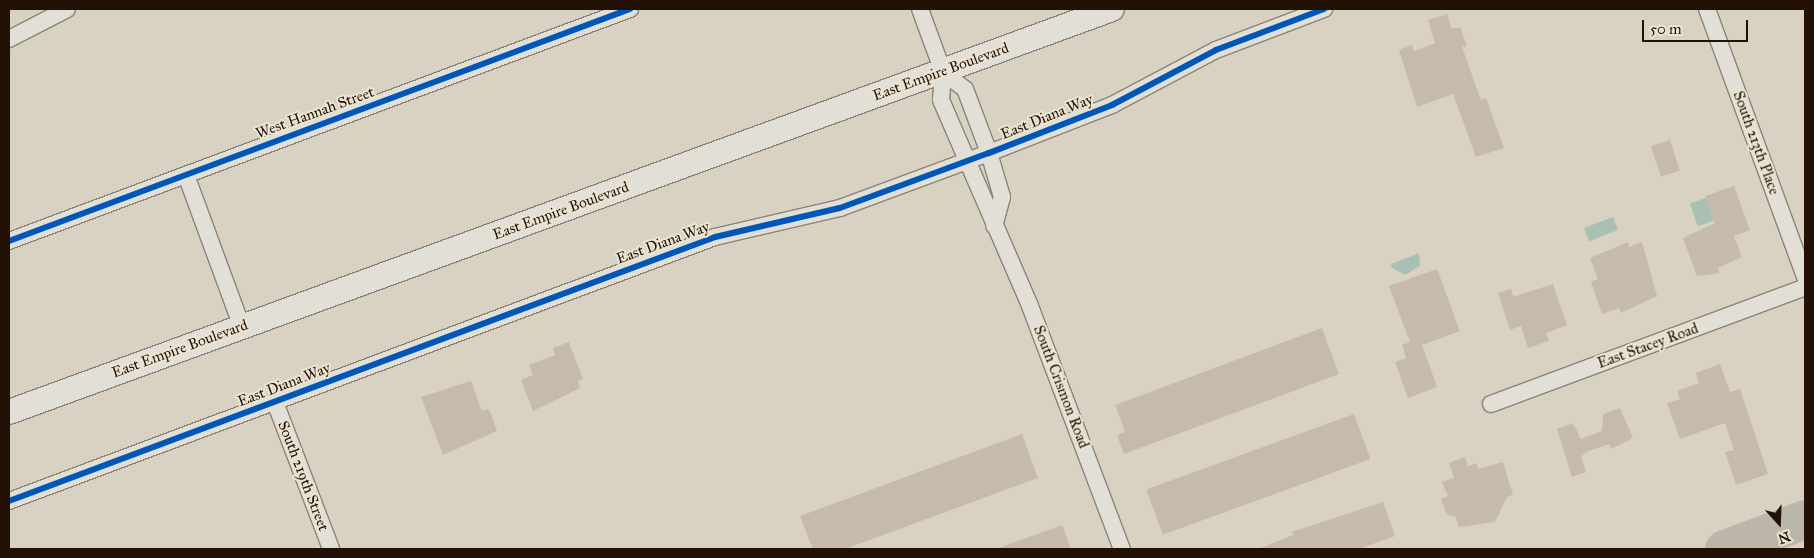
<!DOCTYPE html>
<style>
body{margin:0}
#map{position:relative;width:1814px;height:558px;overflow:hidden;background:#d9d2c2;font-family:"IM FELL Great Primer",serif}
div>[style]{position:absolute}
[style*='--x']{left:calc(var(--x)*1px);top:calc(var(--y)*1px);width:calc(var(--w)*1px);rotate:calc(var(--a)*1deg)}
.water>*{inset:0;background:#a9c0b4;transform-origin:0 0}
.taxiway>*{height:39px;margin:-19.5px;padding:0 19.5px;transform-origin:19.5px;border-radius:19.5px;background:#bcb6aa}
.building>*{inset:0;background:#c6baac;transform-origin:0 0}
.roads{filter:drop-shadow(1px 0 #8a8379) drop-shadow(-1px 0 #8a8379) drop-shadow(0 1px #8a8379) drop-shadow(0 -1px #8a8379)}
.street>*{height:16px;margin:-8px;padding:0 8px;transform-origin:8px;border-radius:8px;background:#e2dfd6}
.secondary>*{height:24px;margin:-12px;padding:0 12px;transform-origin:12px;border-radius:12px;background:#e2dfd6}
.cycleway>*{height:6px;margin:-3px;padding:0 3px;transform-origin:3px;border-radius:3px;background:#0057b8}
span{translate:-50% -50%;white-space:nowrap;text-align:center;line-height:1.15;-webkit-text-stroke:4px #ece4d2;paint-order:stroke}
.street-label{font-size:15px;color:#231106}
.frame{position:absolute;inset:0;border:10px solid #231106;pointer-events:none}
.north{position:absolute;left:1754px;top:498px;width:50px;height:50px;-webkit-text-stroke:4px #ece4d2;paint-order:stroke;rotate:160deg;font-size:14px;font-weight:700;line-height:20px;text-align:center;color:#231106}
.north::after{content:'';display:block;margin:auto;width:18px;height:22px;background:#231106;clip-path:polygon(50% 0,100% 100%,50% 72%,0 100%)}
.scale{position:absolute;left:1642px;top:20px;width:106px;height:22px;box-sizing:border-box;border:2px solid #231106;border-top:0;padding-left:6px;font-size:15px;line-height:18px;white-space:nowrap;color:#231106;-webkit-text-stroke:4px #ece4d2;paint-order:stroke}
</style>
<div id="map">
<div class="water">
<div style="left:1706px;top:198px;width:24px;height:17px;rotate:71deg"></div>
<div style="left:1613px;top:217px;width:14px;height:31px;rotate:69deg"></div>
<div style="clip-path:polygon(1419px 253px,1420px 266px,1405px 275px,1392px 268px,1391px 264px)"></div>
</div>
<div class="taxiway">
<div style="--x:1724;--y:549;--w:86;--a:-20.3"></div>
</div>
<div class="building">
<div style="clip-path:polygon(1447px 14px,1452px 29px,1460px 27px,1467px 46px,1462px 47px,1481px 100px,1486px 98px,1504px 148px,1476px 157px,1453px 94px,1417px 107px,1399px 50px,1412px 45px,1414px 51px,1435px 43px,1428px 20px)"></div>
<div style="left:1670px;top:140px;width:32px;height:20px;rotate:72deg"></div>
<div style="clip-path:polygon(1734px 186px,1750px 230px,1734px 236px,1742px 257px,1718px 268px,1720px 273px,1697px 276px,1683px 238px,1715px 223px,1705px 196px)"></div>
<div style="clip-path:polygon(1628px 242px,1629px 247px,1642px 242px,1657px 296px,1621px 313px,1619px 308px,1602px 314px,1591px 282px,1598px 279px,1590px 258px)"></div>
<div style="clip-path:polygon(1437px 269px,1460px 331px,1422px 345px,1437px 387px,1408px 398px,1395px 362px,1406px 358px,1402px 345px,1410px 342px,1389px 286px)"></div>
<div style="clip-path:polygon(1553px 284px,1567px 325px,1546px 333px,1549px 341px,1528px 348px,1521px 326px,1510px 330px,1498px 293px,1511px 289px,1513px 297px)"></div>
<div style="clip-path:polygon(1322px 328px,1339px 374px,1124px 454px,1117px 435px,1125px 432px,1115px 405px)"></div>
<div style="clip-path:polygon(569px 342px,583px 379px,578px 381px,580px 388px,533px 411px,521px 380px,533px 375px,529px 365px,555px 355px,553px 348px)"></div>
<div style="clip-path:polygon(1720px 364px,1730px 392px,1740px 389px,1768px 474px,1736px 485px,1725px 452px,1734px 450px,1725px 423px,1680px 439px,1667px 403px,1680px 399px,1677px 391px,1699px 383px,1696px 373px)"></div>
<div style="clip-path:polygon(471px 381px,482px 411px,489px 409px,497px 431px,443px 455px,421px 397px)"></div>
<div style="clip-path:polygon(1620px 408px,1633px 438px,1611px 449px,1609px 444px,1586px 452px,1581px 457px,1586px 472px,1572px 477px,1557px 429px,1573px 423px,1581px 439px,1602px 431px,1603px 414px)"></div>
<div style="left:1354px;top:414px;width:48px;height:221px;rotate:70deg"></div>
<div style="clip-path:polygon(1022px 434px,1038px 478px,845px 549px,813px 549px,800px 516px)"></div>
<div style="clip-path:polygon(1465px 457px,1468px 466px,1476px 463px,1478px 469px,1503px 462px,1513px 495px,1507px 497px,1495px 522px,1459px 527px,1455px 516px,1447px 515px,1441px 499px,1448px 496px,1442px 482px,1454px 478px,1449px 463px)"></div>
<div style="clip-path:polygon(1383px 502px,1395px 536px,1359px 549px,1258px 549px,1293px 535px,1292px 532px)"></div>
<div style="clip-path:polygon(1062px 525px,1071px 549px,1000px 549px,999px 548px)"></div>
</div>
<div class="roads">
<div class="street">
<div style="--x:920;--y:9;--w:67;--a:69.9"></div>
<div style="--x:943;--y:72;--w:28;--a:94"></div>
<div style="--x:941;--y:100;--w:224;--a:66.6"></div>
<div style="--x:1030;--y:306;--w:260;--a:69.3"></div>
<div style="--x:1707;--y:9;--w:285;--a:69.9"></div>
<div style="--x:9;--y:39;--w:65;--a:-27.3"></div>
<div style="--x:943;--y:72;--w:28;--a:38"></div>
<div style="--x:965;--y:89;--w:68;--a:69.4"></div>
<div style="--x:989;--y:153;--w:46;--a:73.5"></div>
<div style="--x:1002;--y:197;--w:30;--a:105"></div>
<div style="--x:186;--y:175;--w:162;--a:69.8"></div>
<div style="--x:9;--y:241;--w:663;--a:-20.49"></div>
<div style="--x:275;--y:402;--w:157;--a:69.1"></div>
<div style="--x:1491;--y:404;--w:335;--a:-20.4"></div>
<div style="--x:9;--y:501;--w:754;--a:-20.5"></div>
<div style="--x:715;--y:237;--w:128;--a:-13.1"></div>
<div style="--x:840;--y:208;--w:159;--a:-20.3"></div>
<div style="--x:989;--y:153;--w:132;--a:-21.3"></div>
<div style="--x:1112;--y:105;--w:118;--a:-27.9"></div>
<div style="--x:1216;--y:50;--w:116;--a:-20.8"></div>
</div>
<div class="secondary">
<div style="--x:9;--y:412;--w:1174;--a:-20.07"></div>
</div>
</div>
<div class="cycleway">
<div style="--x:9;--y:241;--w:663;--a:-20.49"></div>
<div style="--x:9;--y:501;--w:754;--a:-20.5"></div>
<div style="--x:715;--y:237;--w:128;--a:-13.1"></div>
<div style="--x:840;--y:208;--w:159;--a:-20.3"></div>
<div style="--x:989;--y:153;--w:132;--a:-21.3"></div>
<div style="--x:1112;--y:105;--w:118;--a:-27.9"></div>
<div style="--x:1216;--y:50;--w:116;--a:-20.8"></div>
</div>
<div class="street-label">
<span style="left:941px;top:72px;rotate:-20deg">East Empire Boulevard</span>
<span style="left:315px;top:113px;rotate:-20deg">West Hannah Street</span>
<span style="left:1047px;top:117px;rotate:-22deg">East Diana Way</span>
<span style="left:1756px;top:143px;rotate:70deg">South 213th Place</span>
<span style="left:561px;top:211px;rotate:-20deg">East Empire Boulevard</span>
<span style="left:663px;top:243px;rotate:-20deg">East Diana Way</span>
<span style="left:1648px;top:346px;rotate:-20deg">East Stacey Road</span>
<span style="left:180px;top:349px;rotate:-20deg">East Empire Boulevard</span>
<span style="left:284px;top:385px;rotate:-21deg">East Diana Way</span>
<span style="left:1061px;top:387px;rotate:69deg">South Crismon Road</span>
<span style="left:303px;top:476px;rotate:69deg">South 219th Street</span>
</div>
<div class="frame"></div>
<div class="north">N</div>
<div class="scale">50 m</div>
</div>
